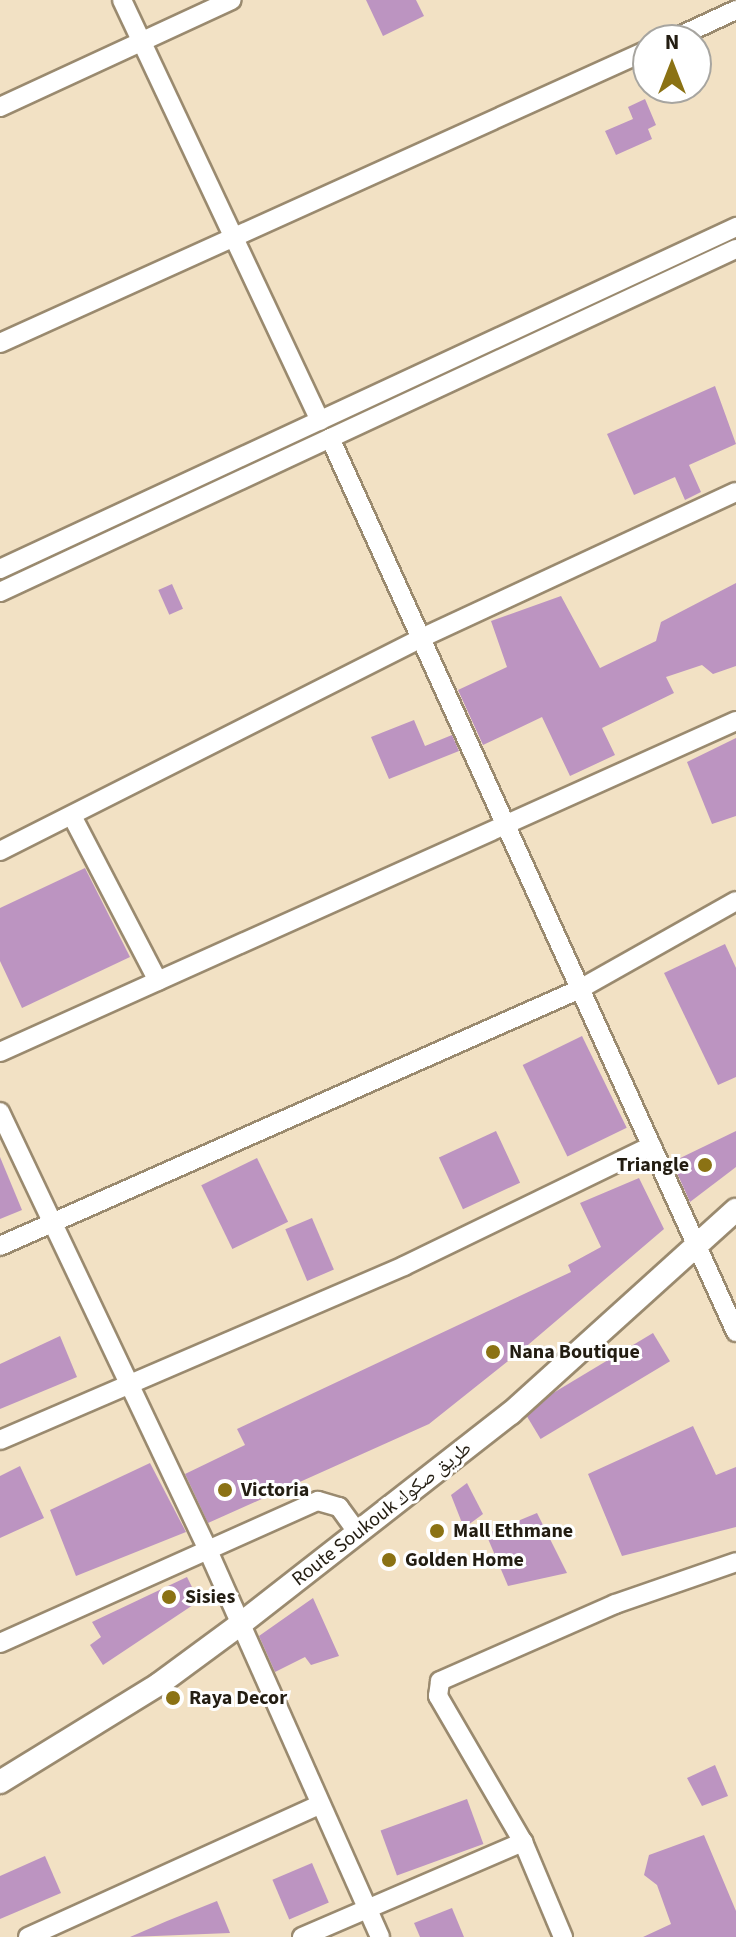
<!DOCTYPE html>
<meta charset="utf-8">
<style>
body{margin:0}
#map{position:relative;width:736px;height:1937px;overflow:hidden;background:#f2e1c4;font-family:"Source Sans 3","Noto Naskh Arabic",sans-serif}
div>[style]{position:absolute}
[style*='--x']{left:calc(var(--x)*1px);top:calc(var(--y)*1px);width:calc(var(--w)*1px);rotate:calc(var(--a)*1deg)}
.building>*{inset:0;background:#bc94c1;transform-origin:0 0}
.roads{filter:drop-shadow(2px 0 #9a8a6f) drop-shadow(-2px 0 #9a8a6f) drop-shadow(0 2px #9a8a6f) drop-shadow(0 -2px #9a8a6f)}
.minor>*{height:18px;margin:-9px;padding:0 9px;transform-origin:9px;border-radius:9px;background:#fff}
.tertiary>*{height:22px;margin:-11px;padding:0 11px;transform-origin:11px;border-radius:11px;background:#fff}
.dots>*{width:22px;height:22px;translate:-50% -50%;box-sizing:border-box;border:4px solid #fff;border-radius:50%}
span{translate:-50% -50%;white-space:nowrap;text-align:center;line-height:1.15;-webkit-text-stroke:6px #fff;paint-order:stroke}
.poi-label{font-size:20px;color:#231d12;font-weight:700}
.right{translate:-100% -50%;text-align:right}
.left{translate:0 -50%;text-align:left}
.street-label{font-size:20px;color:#231d12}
.north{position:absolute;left:632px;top:24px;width:80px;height:80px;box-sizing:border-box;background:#fff;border:2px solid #a7a5a0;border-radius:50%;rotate:0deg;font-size:22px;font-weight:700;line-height:32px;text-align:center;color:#231d12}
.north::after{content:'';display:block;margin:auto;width:28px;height:36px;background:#8b7214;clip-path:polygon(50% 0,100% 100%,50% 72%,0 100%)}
</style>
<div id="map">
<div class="building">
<div style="clip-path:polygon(366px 0,416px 0,424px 16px,383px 36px)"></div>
<div style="clip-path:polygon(645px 99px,656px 125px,648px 129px,652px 139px,616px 155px,605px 131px,633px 119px,628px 107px)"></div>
<div style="clip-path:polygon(715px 386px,736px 444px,689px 465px,701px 492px,685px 500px,675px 477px,634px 495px,607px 434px)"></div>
<div style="clip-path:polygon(736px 583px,736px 666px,713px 674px,702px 665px,666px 677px,674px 693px,602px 728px,615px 755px,570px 776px,542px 717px,483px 745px,458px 690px,507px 667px,491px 621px,561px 596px,600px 668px,656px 641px,661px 622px)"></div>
<div style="left:172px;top:584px;width:27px;height:15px;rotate:66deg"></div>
<div style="clip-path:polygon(414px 720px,425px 746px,452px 735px,459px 751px,389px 779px,371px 737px)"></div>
<div style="clip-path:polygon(736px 738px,736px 816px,712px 824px,687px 762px)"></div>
<div style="clip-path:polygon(85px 868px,130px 957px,22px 1008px,0 961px,0 908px)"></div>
<div style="clip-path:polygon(725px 944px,736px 968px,736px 1077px,718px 1085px,664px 973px)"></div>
<div style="left:582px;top:1036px;width:102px;height:66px;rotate:64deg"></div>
<div style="left:496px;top:1131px;width:57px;height:63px;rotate:65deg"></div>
<div style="clip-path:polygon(736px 1131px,736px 1167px,690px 1202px,672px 1162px)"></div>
<div style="clip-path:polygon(0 1157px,22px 1210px,0 1219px)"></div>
<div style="left:257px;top:1158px;width:71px;height:62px;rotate:64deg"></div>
<div style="clip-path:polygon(639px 1178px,664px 1229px,522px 1350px,429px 1424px,208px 1523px,185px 1474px,245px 1445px,237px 1429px,571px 1272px,568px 1265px,601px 1247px,580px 1203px)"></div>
<div style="left:312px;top:1218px;width:56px;height:29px;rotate:67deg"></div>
<div style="left:653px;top:1333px;width:33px;height:151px;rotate:59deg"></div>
<div style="clip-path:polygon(60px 1336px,77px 1377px,0 1409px,0 1364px)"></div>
<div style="clip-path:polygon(693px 1426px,716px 1475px,736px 1467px,736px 1527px,622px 1556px,588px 1474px)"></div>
<div style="clip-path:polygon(150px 1463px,186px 1532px,76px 1576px,50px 1510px)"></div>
<div style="clip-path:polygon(20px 1466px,44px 1518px,0 1538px,0 1476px)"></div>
<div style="clip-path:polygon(467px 1483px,483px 1514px,464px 1528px,451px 1495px)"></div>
<div style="clip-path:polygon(537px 1513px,567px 1573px,508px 1586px,486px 1534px)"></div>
<div style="clip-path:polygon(187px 1577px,199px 1601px,103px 1665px,90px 1645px,101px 1637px,92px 1622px)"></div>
<div style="clip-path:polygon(313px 1598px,339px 1656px,311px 1665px,305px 1657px,275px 1672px,259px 1636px)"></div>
<div style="clip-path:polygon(715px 1765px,728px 1796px,702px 1806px,687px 1778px)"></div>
<div style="left:467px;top:1799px;width:48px;height:92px;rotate:70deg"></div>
<div style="clip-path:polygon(704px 1835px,736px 1911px,736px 1937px,643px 1937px,671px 1924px,657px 1885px,644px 1875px,649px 1855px)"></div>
<div style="clip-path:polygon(45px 1856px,61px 1893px,0 1919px,0 1876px)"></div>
<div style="left:312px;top:1863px;width:43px;height:43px;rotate:67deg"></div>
<div style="clip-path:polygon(217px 1901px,230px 1933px,130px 1937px,167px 1921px)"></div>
<div style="clip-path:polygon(452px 1908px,464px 1937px,420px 1937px,414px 1923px)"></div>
</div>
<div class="roads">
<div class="minor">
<div style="--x:122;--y:0;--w:465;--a:64.8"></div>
<div style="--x:671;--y:40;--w:72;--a:-24.8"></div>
<div style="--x:0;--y:107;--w:255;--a:-24.8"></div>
<div style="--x:0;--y:343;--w:711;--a:-24.33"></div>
<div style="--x:330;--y:438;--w:982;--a:65.58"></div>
<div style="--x:0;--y:569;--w:812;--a:-24.92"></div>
<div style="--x:0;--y:592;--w:812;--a:-24.99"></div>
<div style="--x:72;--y:816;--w:186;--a:62.5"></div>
<div style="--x:0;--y:851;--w:470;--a:-26.8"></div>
<div style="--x:419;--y:639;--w:349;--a:-24.9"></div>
<div style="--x:0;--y:1052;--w:807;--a:-24.21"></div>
<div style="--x:0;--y:1112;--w:480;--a:64.6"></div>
<div style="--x:206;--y:1546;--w:428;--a:66"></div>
<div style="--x:0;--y:1246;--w:634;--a:-23.9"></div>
<div style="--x:580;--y:989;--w:179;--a:-29.4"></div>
<div style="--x:0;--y:1440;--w:440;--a:-23.3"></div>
<div style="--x:404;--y:1266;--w:275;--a:-25.9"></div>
<div style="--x:0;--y:1643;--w:348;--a:-24.1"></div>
<div style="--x:318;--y:1501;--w:22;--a:16"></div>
<div style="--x:339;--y:1507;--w:32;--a:54"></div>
<div style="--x:28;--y:1937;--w:320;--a:-24.4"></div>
<div style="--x:302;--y:1937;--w:241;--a:-23.3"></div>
<div style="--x:563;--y:1937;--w:103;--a:-112.8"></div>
<div style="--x:523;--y:1842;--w:169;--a:-120.2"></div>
<div style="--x:438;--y:1696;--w:15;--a:-82"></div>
<div style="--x:440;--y:1681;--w:191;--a:-23.7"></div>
<div style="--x:615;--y:1604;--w:128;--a:-19.1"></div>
</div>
<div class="tertiary">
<div style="--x:0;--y:1782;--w:187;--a:-31.6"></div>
<div style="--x:159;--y:1684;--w:98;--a:-36.3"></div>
<div style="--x:238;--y:1626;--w:346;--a:-38"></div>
<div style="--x:511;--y:1413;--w:303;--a:-42.1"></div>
</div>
</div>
<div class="dots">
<div style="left:705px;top:1165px;background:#8b7214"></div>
<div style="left:493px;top:1352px;background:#8b7214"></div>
<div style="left:225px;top:1490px;background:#8b7214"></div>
<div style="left:437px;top:1531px;background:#8b7214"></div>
<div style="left:389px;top:1560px;background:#8b7214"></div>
<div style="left:169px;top:1597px;background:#8b7214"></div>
<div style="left:173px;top:1698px;background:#8b7214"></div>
</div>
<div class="poi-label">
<span class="right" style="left:689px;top:1165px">Triangle</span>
<span class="left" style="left:509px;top:1352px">Nana Boutique</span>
<span class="left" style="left:241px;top:1490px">Victoria</span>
<span class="left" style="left:453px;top:1531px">Mall Ethmane</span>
<span class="left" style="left:405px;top:1560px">Golden Home</span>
<span class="left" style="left:185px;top:1597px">Sisies</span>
<span class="left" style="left:189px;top:1698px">Raya Decor</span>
</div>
<div class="street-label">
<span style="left:382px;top:1514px;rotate:-38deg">Route Soukouk طريق صكوك</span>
</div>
<div class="north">N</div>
</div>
